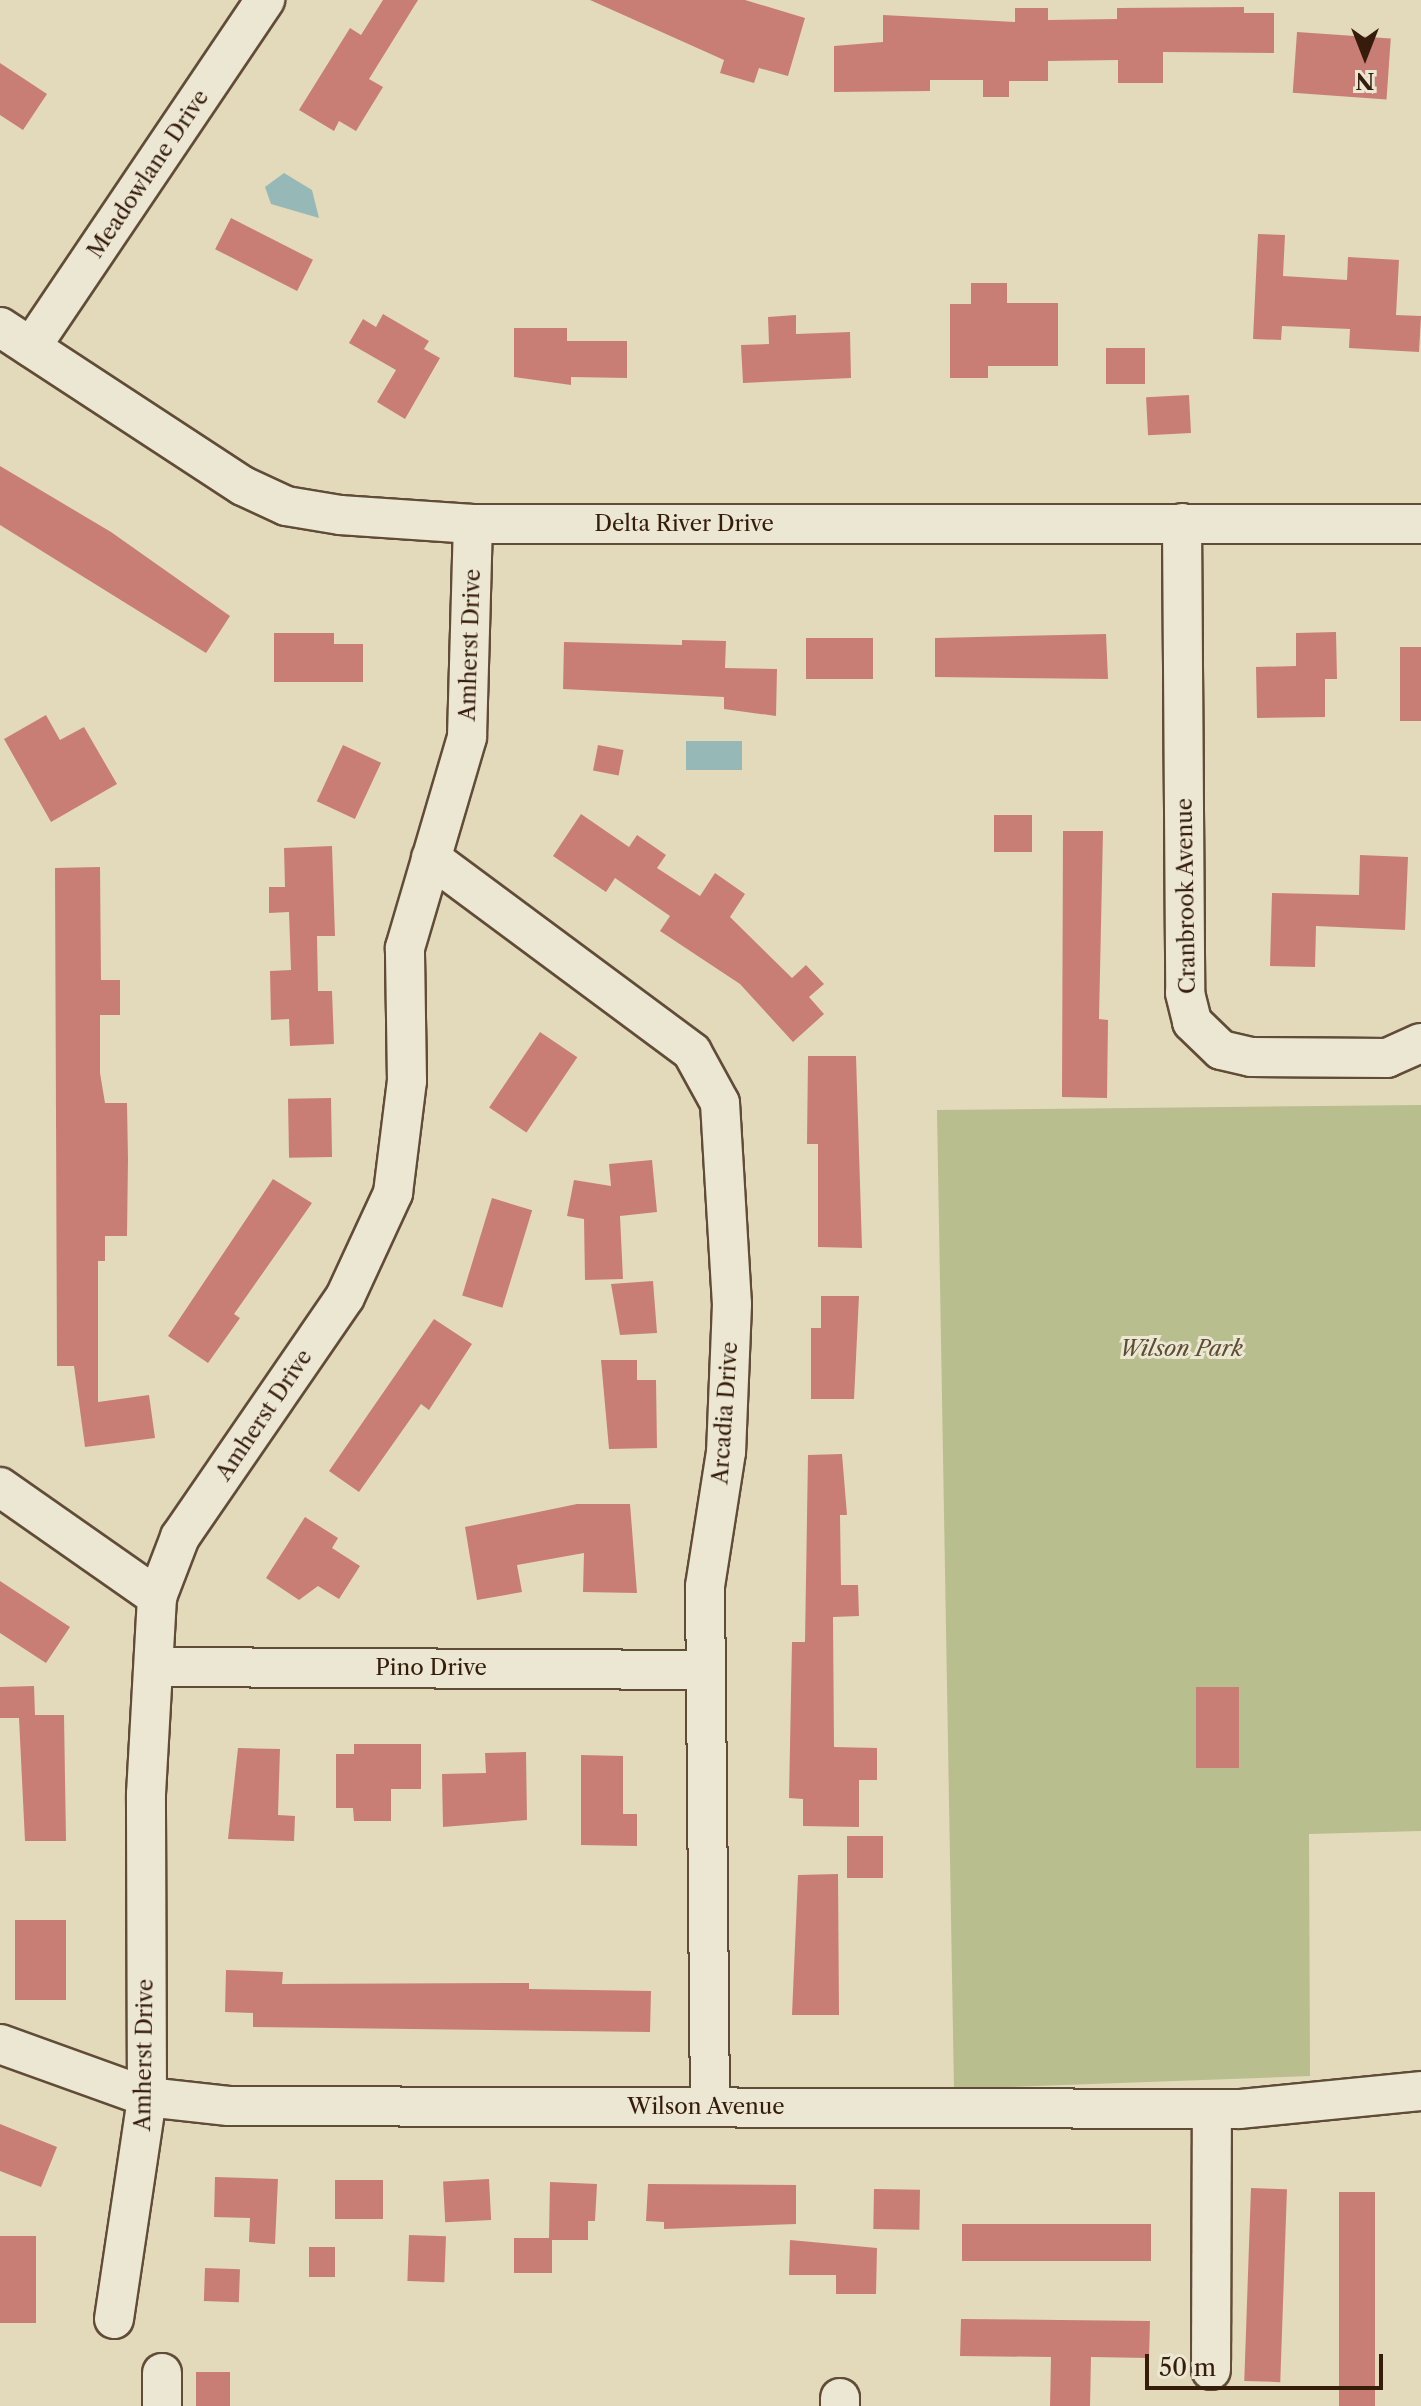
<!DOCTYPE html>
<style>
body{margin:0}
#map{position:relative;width:1421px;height:2406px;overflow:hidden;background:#e2dabb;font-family:"Libre Caslon Text",serif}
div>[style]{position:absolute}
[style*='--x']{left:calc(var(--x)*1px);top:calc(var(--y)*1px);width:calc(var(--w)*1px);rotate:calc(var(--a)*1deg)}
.green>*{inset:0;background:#b8be8d}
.water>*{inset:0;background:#96b9b7;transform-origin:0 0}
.building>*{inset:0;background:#c97e75;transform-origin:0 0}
.roads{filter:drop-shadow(2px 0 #614c37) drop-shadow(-2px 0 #614c37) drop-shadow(0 2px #614c37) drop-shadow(0 -2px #614c37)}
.minor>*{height:38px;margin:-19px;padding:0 19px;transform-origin:19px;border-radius:19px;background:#ece7d3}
span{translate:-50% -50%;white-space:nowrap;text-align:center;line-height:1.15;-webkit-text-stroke:6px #ece7d3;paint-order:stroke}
.street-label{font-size:22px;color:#361c0b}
.park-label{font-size:22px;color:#5d4d32;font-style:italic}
.north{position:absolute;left:1325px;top:16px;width:80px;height:80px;-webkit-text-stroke:6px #ece7d3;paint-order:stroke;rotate:180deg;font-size:22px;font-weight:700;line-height:32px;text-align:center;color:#361c0b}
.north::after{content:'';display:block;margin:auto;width:28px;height:36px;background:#361c0b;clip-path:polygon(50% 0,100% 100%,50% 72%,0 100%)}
.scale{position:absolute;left:1145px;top:2354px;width:238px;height:36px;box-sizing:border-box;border:4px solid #361c0b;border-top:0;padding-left:10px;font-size:24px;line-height:28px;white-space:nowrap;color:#361c0b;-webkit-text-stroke:6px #ece7d3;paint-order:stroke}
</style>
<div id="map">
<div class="green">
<div style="clip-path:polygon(1421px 1105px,1421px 1831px,1309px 1834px,1310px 2076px,954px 2089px,937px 1110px)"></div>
</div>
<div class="water">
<div style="clip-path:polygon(284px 173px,312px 190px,319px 218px,271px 204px,265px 187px)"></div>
<div style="left:686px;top:741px;width:56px;height:29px"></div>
</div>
<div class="building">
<div style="clip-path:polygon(383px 0,418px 0,369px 79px,383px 87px,356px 131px,339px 121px,334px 131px,299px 110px,350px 28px,361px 35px)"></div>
<div style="clip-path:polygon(590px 0,745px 0,805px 18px,788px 76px,759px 68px,754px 83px,720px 73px,724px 60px)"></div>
<div style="clip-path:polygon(1244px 7px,1244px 13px,1274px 13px,1274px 53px,1163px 52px,1163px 83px,1118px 83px,1118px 60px,1048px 61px,1048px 81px,1009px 81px,1009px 97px,983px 97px,983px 80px,930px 80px,930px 91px,834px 92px,834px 46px,883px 42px,883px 15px,1015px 22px,1015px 8px,1048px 8px,1048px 20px,1117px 19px,1117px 8px)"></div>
<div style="left:1297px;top:32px;width:94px;height:61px;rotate:4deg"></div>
<div style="clip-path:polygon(0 63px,47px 94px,23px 130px,0 115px)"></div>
<div style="left:231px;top:218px;width:92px;height:35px;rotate:27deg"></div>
<div style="clip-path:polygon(1258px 234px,1285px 235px,1283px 276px,1347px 280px,1348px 257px,1399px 260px,1396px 315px,1421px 316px,1419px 352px,1349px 348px,1350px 329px,1282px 326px,1281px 340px,1253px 339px)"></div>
<div style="clip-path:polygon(971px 283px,1007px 283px,1007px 303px,1058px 303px,1058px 366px,988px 366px,988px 378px,950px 378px,950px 304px,971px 304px)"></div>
<div style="clip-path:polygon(383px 314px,429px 341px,424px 349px,440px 358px,405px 419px,377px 402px,396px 370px,349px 343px,363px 319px,376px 327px)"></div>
<div style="clip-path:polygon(796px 315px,796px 334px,850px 332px,851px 378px,743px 383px,741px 345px,769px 344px,768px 317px)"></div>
<div style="clip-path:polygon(514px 328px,567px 328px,567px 341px,627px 341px,627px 378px,571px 377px,571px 385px,514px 377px)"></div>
<div style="left:1145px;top:348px;width:36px;height:39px;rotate:90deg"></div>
<div style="left:1189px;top:395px;width:38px;height:43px;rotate:87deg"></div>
<div style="clip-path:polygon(0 466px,111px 532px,230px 616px,206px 653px,0 525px)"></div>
<div style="clip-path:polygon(1336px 632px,1337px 679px,1325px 679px,1325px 717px,1257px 718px,1256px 667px,1296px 666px,1296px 633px)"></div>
<div style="clip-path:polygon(274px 633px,334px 633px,334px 644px,363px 644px,363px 682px,274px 682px)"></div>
<div style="clip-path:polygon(1106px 634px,1108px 679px,935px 677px,935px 638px)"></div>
<div style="left:806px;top:638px;width:67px;height:41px"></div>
<div style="clip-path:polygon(682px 640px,726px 641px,725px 668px,777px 669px,776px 716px,724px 709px,724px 697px,563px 689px,564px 642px,682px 645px)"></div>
<div style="left:1400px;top:647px;width:21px;height:74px"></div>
<div style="clip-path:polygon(46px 715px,60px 740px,84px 727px,117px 784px,51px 822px,4px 739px)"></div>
<div style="left:343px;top:745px;width:42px;height:62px;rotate:25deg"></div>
<div style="left:598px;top:745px;width:26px;height:26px;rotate:11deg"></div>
<div style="clip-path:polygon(581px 814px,629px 847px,637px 835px,666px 855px,657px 868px,700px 896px,715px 873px,745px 894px,730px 917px,792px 978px,806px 965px,824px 984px,809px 997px,824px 1014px,793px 1042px,740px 984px,660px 931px,670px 916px,615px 878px,606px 892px,553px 856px)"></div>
<div style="left:994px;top:815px;width:38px;height:37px"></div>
<div style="clip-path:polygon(1063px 831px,1103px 831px,1099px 1019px,1108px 1020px,1107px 1098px,1062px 1097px)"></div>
<div style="clip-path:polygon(332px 846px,335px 936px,317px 936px,318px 991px,332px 991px,334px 1044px,290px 1046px,289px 1019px,271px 1020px,270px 971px,291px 970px,289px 912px,269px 913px,269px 887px,285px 887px,284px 848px)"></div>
<div style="clip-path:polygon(1360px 855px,1408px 857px,1405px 930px,1316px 926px,1315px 967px,1270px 966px,1272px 893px,1359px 895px)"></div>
<div style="clip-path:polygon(100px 867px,101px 980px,120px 980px,120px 1015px,100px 1015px,100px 1073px,105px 1103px,127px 1103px,128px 1159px,127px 1236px,105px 1236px,105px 1261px,98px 1261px,98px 1402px,149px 1395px,155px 1438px,85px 1447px,74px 1366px,57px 1366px,55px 868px)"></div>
<div style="left:540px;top:1032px;width:45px;height:91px;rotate:34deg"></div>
<div style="clip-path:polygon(808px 1056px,856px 1056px,862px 1248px,818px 1247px,818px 1144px,807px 1144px)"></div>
<div style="left:331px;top:1098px;width:59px;height:43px;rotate:89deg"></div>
<div style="clip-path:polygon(652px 1160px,657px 1212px,620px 1216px,623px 1279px,585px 1280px,584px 1219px,567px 1216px,574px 1180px,611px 1186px,609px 1164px)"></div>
<div style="clip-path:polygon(273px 1179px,312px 1203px,234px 1314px,240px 1318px,208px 1363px,168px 1336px)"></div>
<div style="left:492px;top:1198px;width:42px;height:102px;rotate:17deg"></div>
<div style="clip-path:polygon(653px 1281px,657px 1333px,620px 1335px,611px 1284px)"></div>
<div style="clip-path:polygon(821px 1296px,859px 1296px,854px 1399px,811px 1399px,811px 1328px,821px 1328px)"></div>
<div style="clip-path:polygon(434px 1319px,472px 1344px,429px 1410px,421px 1404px,359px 1492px,329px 1471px)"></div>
<div style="clip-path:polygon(601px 1360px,637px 1360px,637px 1380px,656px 1380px,657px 1448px,609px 1449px)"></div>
<div style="clip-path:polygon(842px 1454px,847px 1515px,840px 1515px,841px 1585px,858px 1585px,859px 1616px,833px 1617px,834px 1747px,877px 1748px,877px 1780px,859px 1780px,859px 1827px,803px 1826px,803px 1799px,789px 1798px,792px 1642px,805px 1642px,808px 1455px)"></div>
<div style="clip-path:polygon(577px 1504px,630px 1504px,637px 1593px,583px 1592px,584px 1553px,517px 1565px,522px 1592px,477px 1600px,465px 1527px)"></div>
<div style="clip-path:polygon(305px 1517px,338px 1538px,332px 1548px,360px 1566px,339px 1599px,318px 1586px,299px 1600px,266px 1578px)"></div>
<div style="clip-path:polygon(0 1581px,70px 1627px,46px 1663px,0 1633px)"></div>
<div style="clip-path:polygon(34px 1686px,35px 1715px,64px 1715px,66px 1841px,25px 1841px,19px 1718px,0 1718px,0 1687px)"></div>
<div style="left:1196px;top:1687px;width:43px;height:81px"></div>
<div style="clip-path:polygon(354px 1744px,421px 1744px,421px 1789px,391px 1789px,391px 1821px,354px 1821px,353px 1808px,336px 1808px,336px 1754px,354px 1754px)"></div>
<div style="clip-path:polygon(238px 1748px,280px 1749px,278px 1815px,295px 1816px,294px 1841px,228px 1839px)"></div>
<div style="clip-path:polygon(526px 1752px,527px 1820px,443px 1827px,442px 1774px,486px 1773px,485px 1753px)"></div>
<div style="clip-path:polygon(581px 1755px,623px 1756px,623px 1814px,637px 1814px,637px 1846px,581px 1845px)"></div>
<div style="left:847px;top:1836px;width:36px;height:42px"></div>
<div style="clip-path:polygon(838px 1874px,839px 2015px,792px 2015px,798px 1875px)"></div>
<div style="left:15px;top:1920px;width:51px;height:80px"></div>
<div style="clip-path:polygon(226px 1970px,283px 1972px,282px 1984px,529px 1983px,529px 1989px,651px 1991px,650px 2032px,253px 2027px,253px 2013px,225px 2012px)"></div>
<div style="clip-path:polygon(0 2124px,57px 2147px,41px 2187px,0 2171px)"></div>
<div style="clip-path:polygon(215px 2177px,278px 2179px,275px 2244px,249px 2242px,250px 2218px,214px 2217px)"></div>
<div style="left:489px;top:2179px;width:41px;height:46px;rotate:87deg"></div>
<div style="left:383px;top:2180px;width:39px;height:48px;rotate:90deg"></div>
<div style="clip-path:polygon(550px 2182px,597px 2184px,595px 2221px,588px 2221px,588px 2240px,552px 2240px,552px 2273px,514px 2273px,514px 2238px,549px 2238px)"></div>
<div style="clip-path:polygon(648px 2184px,796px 2185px,796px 2224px,664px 2229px,664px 2222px,646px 2221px)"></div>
<div style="left:1251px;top:2188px;width:36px;height:193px;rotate:2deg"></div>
<div style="left:874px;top:2189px;width:46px;height:40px;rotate:1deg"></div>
<div style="left:1339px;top:2192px;width:36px;height:214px"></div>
<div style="left:962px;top:2224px;width:189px;height:37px"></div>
<div style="left:409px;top:2235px;width:37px;height:46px;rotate:2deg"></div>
<div style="left:0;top:2236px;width:36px;height:87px"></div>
<div style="clip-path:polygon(790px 2240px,877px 2248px,876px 2294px,836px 2294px,836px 2275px,789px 2275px)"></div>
<div style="left:309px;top:2247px;width:26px;height:30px"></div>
<div style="left:205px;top:2268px;width:35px;height:33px;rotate:2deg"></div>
<div style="clip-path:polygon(961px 2319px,1150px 2321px,1149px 2358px,1091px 2357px,1090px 2406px,1050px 2406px,1051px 2357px,960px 2356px)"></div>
<div style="left:196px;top:2372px;width:34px;height:34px"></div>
</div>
<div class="roads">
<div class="minor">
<div style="--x:0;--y:327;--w:290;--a:33.2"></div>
<div style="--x:243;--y:486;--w:47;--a:24.9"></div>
<div style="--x:286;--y:506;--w:55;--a:9.5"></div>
<div style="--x:340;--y:515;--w:133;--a:3.9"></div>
<div style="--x:473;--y:524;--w:948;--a:0"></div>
<div style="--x:31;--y:347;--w:419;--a:-56"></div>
<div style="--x:1182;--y:523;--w:470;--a:89.6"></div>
<div style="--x:1185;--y:993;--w:30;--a:76"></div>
<div style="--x:1192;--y:1022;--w:40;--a:44"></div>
<div style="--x:1221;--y:1050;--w:31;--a:13"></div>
<div style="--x:1251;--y:1057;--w:136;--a:0.4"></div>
<div style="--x:1387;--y:1058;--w:37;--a:-24"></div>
<div style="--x:431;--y:858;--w:325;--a:36.6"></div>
<div style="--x:692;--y:1052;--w:58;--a:61.2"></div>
<div style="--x:720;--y:1103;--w:201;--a:86.6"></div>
<div style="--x:732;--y:1304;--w:148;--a:92.3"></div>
<div style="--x:726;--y:1452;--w:136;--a:98.9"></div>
<div style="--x:705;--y:1586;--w:521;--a:89.45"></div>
<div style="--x:0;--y:1487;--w:192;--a:35"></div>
<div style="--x:158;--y:1667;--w:546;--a:0.31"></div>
<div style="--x:0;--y:2044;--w:156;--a:19.8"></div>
<div style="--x:147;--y:2097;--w:82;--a:6.3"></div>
<div style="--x:229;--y:2106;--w:1011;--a:0.17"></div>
<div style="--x:1240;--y:2109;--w:182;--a:-5.7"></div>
<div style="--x:114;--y:2319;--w:224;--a:-81.5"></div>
<div style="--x:147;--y:2097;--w:303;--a:-90.2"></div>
<div style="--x:146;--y:1794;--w:197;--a:-86.8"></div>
<div style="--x:157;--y:1597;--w:64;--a:-69"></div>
<div style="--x:180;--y:1537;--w:291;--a:-55.5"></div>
<div style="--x:345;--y:1297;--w:115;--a:-65.2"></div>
<div style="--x:393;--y:1193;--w:113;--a:-82.9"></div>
<div style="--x:407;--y:1081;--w:133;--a:-90.9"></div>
<div style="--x:405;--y:948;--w:220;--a:-73.6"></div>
<div style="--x:467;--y:737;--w:213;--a:-88.4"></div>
<div style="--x:1211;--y:2370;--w:261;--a:-89.8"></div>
<div style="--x:840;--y:2398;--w:8;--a:90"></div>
<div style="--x:162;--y:2406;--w:33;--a:-90"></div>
</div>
</div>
<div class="street-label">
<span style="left:148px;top:174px;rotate:-56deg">Meadowlane Drive</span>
<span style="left:684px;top:524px">Delta River Drive</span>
<span style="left:470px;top:645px;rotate:-88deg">Amherst Drive</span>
<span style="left:1186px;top:896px;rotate:-91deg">Cranbrook Avenue</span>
<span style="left:725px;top:1413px;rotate:-86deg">Arcadia Drive</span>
<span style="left:264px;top:1415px;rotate:-56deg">Amherst Drive</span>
<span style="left:431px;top:1668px">Pino Drive</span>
<span style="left:144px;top:2055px;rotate:-89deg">Amherst Drive</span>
<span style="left:706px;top:2107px">Wilson Avenue</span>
</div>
<div class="park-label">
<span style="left:1181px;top:1349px">Wilson Park</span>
</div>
<div class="north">N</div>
<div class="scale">50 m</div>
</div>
